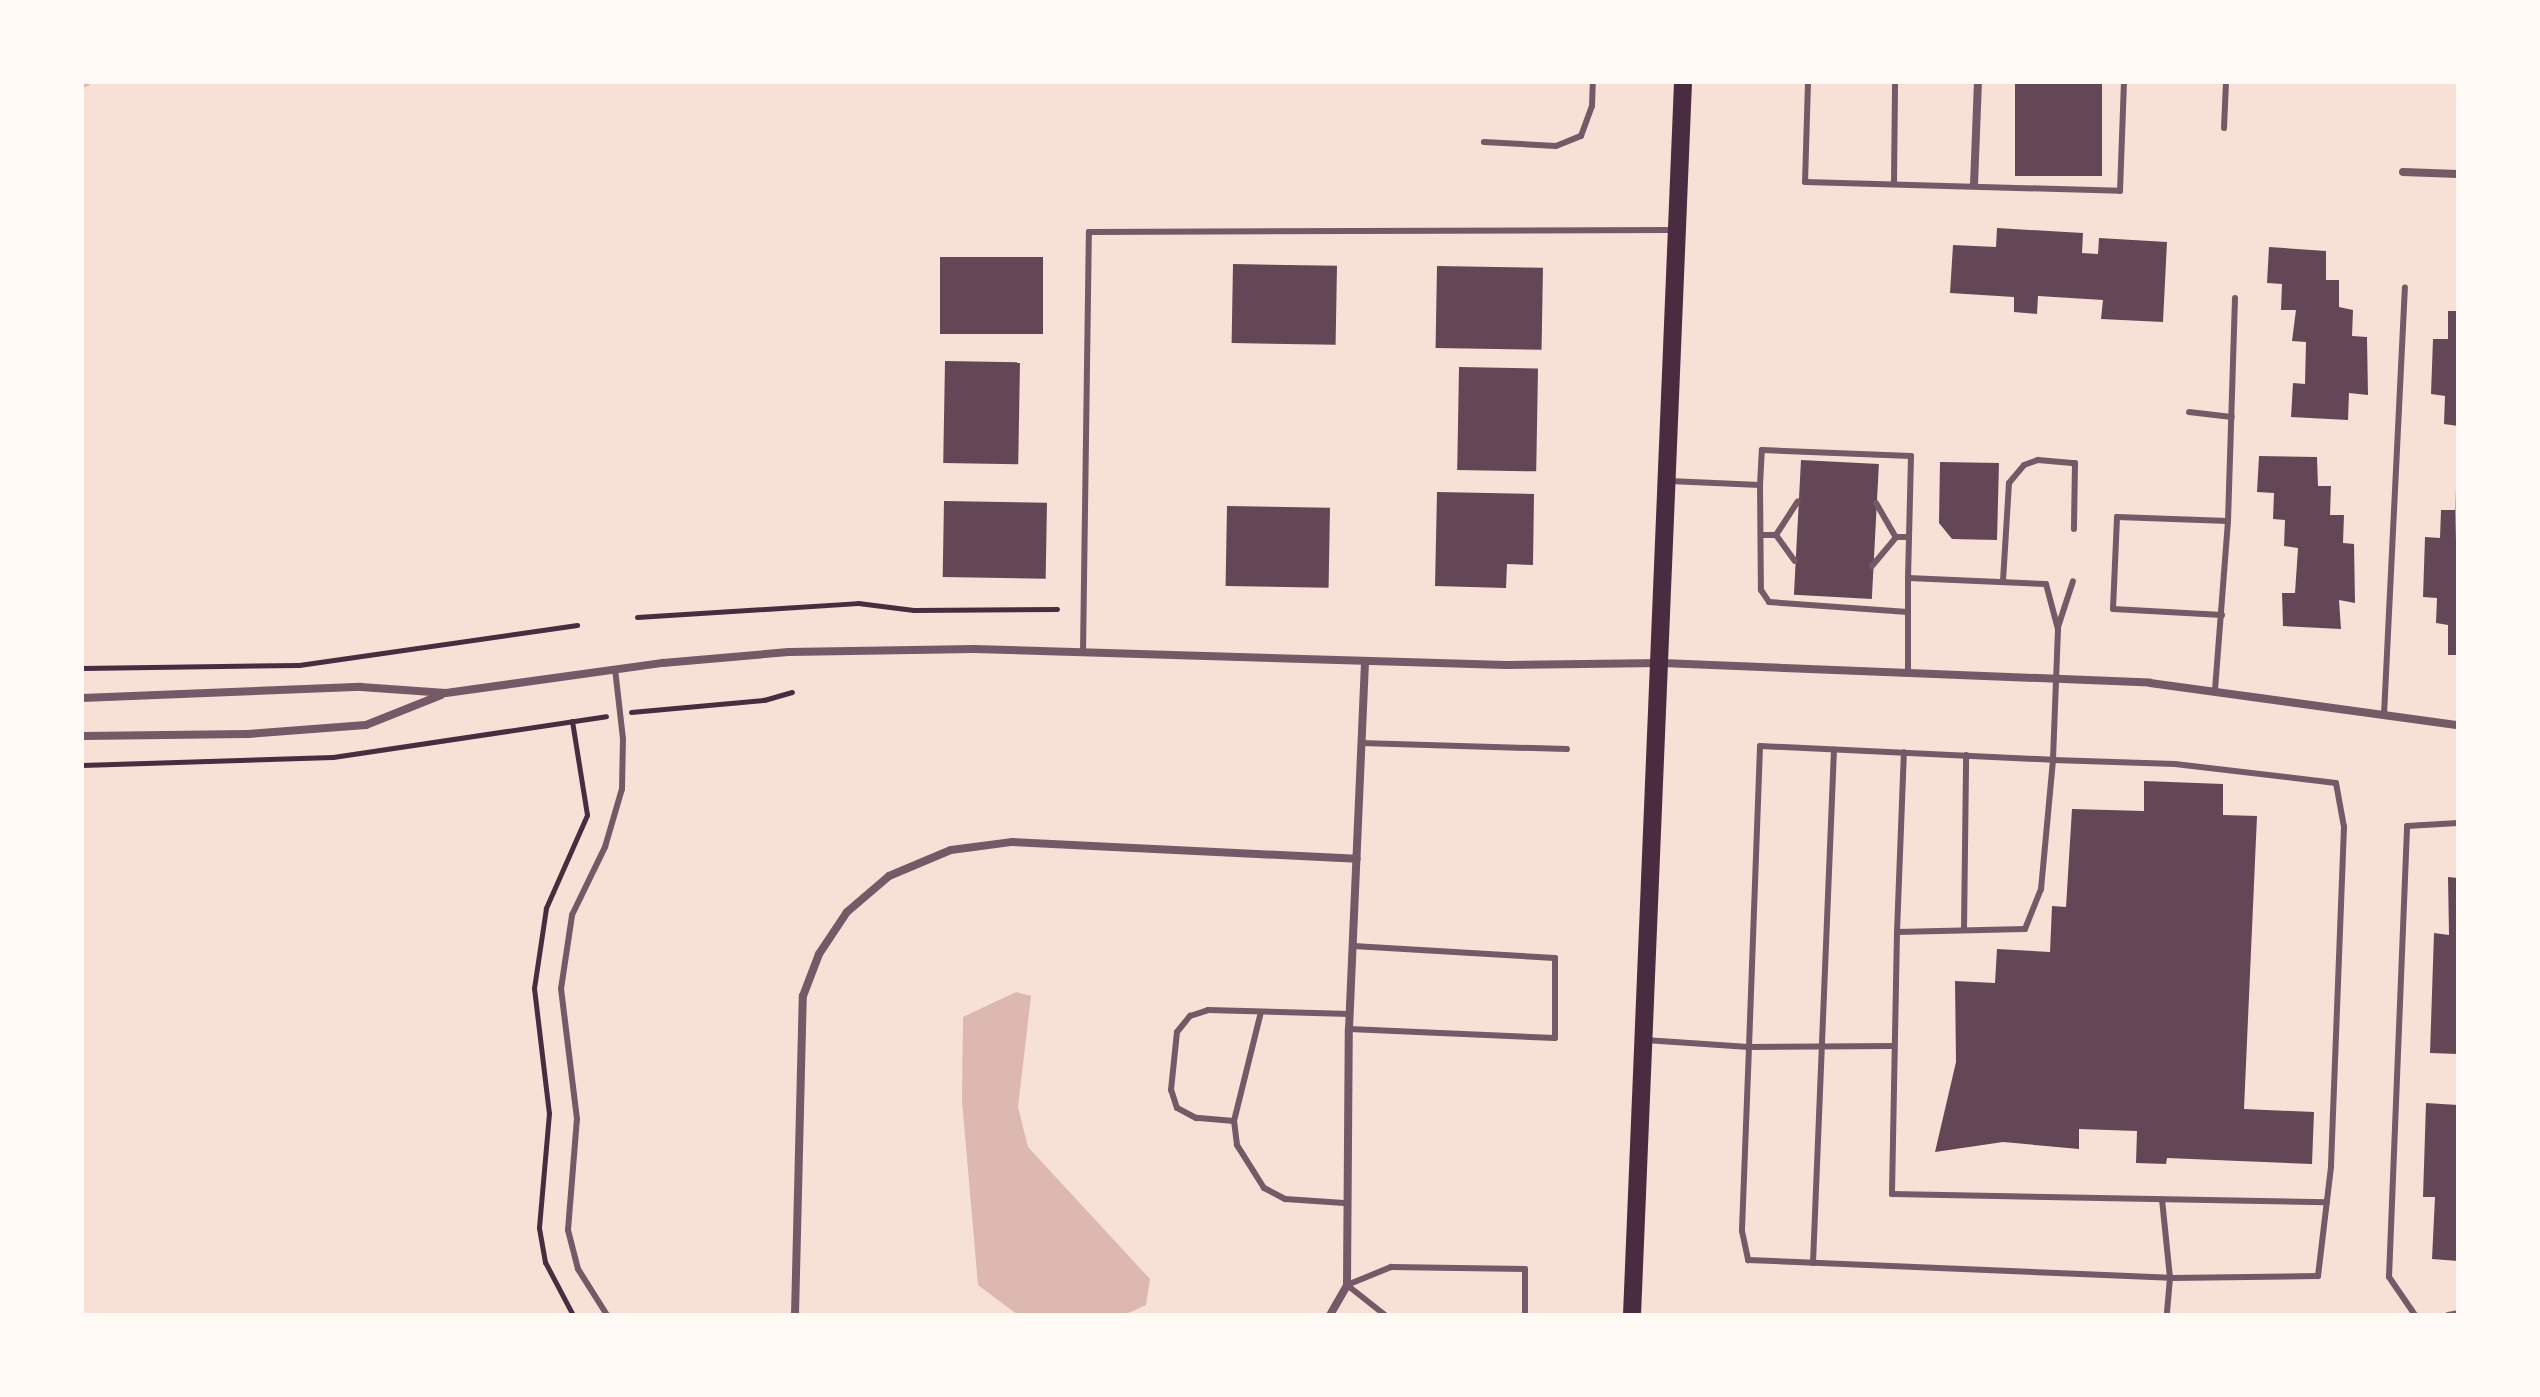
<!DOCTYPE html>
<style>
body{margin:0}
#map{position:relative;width:2540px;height:1397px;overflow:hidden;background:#f7e1d7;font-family:Poppins,sans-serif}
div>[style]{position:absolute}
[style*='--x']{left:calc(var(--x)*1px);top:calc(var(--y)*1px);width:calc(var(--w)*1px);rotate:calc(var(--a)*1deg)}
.water>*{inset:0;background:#dcb8b0}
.stream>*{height:8px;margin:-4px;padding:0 4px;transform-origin:4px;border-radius:4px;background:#dcb8b0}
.building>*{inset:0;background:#644757;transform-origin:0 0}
.path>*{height:5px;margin:-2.5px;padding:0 2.5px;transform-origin:2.5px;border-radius:2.5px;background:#4a2c40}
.service>*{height:6px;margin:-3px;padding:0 3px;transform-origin:3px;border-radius:3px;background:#755966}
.minor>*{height:8px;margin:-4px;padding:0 4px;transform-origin:4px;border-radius:4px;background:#755966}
.primary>*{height:18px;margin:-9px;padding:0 9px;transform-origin:9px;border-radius:9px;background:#4a2c40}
span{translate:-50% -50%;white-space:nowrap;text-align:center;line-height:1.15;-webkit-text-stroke:6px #fffaf5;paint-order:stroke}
.frame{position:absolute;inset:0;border:84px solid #fffaf5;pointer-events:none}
</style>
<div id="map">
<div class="water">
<div style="clip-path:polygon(1016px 992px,1031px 996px,1018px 1107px,1028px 1147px,1150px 1279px,1146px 1305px,1124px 1315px,1018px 1315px,978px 1285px,962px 1101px,963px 1017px)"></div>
</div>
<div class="stream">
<div style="--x:82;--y:84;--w:5;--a:-22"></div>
</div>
<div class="building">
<div style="left:2015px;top:82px;width:87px;height:94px"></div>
<div style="clip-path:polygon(1997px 228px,2083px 233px,2082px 253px,2098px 254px,2099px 238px,2167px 242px,2163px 322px,2101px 319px,2103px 300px,2038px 296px,2037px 314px,2014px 312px,2014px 297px,1950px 293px,1953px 245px,1996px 247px)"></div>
<div style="clip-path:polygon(2269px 247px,2326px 251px,2326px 280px,2339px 280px,2339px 307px,2353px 310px,2352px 336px,2367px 337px,2368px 395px,2349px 393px,2348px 420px,2291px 417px,2293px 383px,2305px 384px,2306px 342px,2292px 341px,2296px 310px,2281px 310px,2282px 284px,2267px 283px)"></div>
<div style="left:940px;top:257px;width:103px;height:77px"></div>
<div style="left:1233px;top:264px;width:104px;height:79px;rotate:1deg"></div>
<div style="left:1437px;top:266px;width:106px;height:82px;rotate:1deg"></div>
<div style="clip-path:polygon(2448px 311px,2458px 311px,2458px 426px,2444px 424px,2445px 396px,2431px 394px,2433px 339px,2448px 339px)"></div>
<div style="left:945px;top:361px;width:75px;height:102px;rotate:1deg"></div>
<div style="left:1459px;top:367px;width:79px;height:103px;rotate:1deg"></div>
<div style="clip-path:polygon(2259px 456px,2317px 457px,2318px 486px,2331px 486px,2330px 515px,2344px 515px,2343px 543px,2354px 544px,2355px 603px,2339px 600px,2341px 629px,2283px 626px,2282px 593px,2295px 593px,2298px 548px,2284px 546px,2285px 520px,2273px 519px,2274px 493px,2257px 492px)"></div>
<div style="left:1801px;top:460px;width:78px;height:135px;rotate:3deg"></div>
<div style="clip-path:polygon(1940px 462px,1999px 463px,1997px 540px,1952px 539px,1939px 523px)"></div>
<div style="clip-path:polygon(2455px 486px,2458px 655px,2448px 655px,2448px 625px,2436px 623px,2437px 598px,2423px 597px,2425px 537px,2440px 538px,2441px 510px,2455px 510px)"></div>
<div style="clip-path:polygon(1437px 492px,1534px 494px,1533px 565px,1507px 564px,1506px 588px,1435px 586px)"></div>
<div style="left:944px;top:501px;width:103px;height:76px;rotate:1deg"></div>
<div style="left:1227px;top:506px;width:103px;height:80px;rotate:1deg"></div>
<div style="clip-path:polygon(2144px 781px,2223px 784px,2223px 815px,2257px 816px,2244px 1109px,2314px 1112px,2312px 1164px,2167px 1158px,2166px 1164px,2136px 1163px,2137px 1131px,2079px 1129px,2079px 1149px,2003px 1142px,1935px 1152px,1956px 1062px,1955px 981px,1995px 983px,1997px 949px,2050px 952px,2052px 906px,2066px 907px,2072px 809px,2144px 811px)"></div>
<div style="clip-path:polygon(2448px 877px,2458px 878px,2458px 1054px,2430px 1053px,2434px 933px,2449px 935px)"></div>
<div style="clip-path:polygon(2426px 1103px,2458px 1105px,2458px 1261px,2432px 1259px,2435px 1197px,2423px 1197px)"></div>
</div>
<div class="path">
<div style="--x:637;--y:617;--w:221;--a:-3.6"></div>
<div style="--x:858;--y:603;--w:56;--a:7.1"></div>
<div style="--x:914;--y:610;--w:143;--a:-0.4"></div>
<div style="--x:82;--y:668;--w:217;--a:-0.8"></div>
<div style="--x:299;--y:665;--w:281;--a:-8.2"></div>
<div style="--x:631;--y:712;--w:134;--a:-5.2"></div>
<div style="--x:764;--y:700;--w:29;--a:-16"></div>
<div style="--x:572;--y:721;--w:95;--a:80.9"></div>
<div style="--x:587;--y:815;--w:102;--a:113.8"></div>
<div style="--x:546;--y:908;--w:81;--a:98.5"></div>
<div style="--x:534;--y:988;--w:126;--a:83.2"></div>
<div style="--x:549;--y:1113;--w:115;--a:95"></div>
<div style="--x:539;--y:1228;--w:35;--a:80"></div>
<div style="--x:545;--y:1262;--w:60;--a:62.2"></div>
<div style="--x:82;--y:765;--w:251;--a:-1.8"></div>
<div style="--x:333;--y:757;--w:276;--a:-8.5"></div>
</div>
<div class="service">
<div style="--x:1808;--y:82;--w:100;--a:91.7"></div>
<div style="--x:1805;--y:182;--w:315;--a:1.6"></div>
<div style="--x:2120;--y:191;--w:109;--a:-87.9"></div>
<div style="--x:2224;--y:128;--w:46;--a:-87.5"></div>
<div style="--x:1484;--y:142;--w:72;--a:3.2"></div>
<div style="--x:1556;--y:146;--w:27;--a:-22"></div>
<div style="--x:1581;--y:136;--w:32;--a:-70"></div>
<div style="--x:1592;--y:106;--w:24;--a:-88"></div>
<div style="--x:1894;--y:184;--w:102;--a:-89.4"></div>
<div style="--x:2189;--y:412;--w:43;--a:6.6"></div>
<div style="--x:1669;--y:481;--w:91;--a:2.5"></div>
<div style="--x:1760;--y:485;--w:105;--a:89.5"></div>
<div style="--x:1761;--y:590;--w:14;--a:56"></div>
<div style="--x:1769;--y:602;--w:139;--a:4.1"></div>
<div style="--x:1908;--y:612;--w:34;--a:-90"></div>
<div style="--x:1760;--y:485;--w:35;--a:-87"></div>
<div style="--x:1762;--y:450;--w:149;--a:2.3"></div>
<div style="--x:1911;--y:456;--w:122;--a:91.4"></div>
<div style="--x:1908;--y:578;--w:138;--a:2.5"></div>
<div style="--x:2046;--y:584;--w:47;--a:75.1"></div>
<div style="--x:2058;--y:629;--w:131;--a:92.2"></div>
<div style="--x:2053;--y:760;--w:122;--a:1.9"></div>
<div style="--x:2175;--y:764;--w:162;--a:6.7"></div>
<div style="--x:2336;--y:783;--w:45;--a:79.7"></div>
<div style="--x:2344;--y:827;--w:340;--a:92.2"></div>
<div style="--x:2331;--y:1167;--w:110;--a:96.8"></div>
<div style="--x:2318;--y:1276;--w:148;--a:179.2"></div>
<div style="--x:2170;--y:1278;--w:37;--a:95"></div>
<div style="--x:1876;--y:503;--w:39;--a:60"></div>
<div style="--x:1896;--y:537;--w:13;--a:0"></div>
<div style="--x:1761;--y:535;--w:15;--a:0"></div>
<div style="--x:1776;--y:535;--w:40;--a:-57.1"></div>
<div style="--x:1776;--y:535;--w:32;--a:54"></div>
<div style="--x:1872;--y:566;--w:38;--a:-50"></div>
<div style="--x:2003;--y:581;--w:98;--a:-86.5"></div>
<div style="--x:2009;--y:483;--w:23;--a:-50"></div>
<div style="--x:2024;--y:465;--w:15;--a:-20"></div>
<div style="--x:2038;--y:460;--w:37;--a:5"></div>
<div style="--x:2075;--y:463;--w:66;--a:90.9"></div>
<div style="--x:2222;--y:615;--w:109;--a:-176.8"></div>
<div style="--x:2113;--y:609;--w:92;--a:-87.5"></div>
<div style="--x:2117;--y:517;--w:111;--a:2.1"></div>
<div style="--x:2058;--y:627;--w:48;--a:-71.9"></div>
<div style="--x:1083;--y:653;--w:421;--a:-89.2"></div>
<div style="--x:1089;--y:232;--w:584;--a:-0.2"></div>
<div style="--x:1908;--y:671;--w:59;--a:-90"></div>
<div style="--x:2215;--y:690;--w:169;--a:-85.6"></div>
<div style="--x:2228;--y:521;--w:223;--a:-88.2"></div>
<div style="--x:2384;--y:715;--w:428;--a:-87.2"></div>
<div style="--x:1361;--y:743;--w:206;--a:1.7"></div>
<div style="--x:1964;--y:930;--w:175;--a:-89.3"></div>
<div style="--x:1897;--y:932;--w:180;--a:-87.8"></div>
<div style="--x:1349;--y:1029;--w:206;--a:2.5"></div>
<div style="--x:1555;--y:1038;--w:80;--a:-90"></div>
<div style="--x:1555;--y:958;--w:202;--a:-176.6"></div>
<div style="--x:1645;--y:1040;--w:104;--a:3.9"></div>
<div style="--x:1749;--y:1047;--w:184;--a:92.2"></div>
<div style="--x:1742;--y:1231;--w:30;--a:78"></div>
<div style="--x:1748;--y:1260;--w:422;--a:2.4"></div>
<div style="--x:2170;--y:1278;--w:79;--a:-95.8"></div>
<div style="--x:1894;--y:1046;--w:145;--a:179.6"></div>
<div style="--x:1749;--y:1047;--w:301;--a:-87.9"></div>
<div style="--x:1760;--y:746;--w:293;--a:2.7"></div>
<div style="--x:2053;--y:760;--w:130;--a:95.3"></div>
<div style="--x:2041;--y:889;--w:43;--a:111.8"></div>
<div style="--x:2025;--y:929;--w:128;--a:178.7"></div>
<div style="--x:1897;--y:932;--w:262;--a:91.1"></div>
<div style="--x:1892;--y:1194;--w:435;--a:1.1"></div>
<div style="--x:1234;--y:1121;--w:112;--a:-76.1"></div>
<div style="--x:1344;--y:1203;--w:59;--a:-176.1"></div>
<div style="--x:1285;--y:1199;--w:24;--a:-152"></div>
<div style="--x:1264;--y:1188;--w:51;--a:-122.1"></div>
<div style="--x:1237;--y:1145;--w:24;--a:-97"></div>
<div style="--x:1234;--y:1121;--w:38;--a:-175"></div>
<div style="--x:1196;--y:1118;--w:21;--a:-152"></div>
<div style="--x:1177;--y:1108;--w:19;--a:-108"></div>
<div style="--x:1171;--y:1090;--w:58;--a:-84.1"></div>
<div style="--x:1177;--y:1032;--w:21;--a:-51"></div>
<div style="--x:1190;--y:1016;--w:19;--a:-18"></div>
<div style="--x:1208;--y:1010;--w:142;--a:1.6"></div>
<div style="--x:1813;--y:1263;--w:514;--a:-87.66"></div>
<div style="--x:607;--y:1315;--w:54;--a:-122.2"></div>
<div style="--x:578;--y:1269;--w:40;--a:-104.4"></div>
<div style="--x:568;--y:1230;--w:111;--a:-85.4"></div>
<div style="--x:577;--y:1119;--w:131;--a:-97"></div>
<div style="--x:561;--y:989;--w:75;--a:-81.5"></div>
<div style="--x:572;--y:915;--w:76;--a:-64.1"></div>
<div style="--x:605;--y:847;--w:60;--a:-73.7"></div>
<div style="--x:622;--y:789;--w:50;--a:-88.9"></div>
<div style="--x:623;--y:739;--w:70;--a:-96.5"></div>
<div style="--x:1385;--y:1315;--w:48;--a:-141.7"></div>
<div style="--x:1347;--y:1285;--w:48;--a:-22.2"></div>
<div style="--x:1391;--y:1267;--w:134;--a:0.9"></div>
<div style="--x:1525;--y:1269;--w:46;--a:90"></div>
<div style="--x:2415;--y:1315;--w:46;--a:-124.4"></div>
<div style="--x:2389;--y:1277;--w:451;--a:-87.7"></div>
<div style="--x:2407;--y:826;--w:51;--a:-3.4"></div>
<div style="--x:2448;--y:1315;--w:10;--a:-11"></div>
</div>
<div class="minor">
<div style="--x:2403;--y:172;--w:55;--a:2.1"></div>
<div style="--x:1974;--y:185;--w:103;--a:-87.8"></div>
<div style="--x:82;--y:698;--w:279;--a:-2.3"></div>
<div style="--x:361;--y:687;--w:85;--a:4"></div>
<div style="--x:446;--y:693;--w:219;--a:-7.9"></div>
<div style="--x:663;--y:663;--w:126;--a:-5"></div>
<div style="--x:789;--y:652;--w:185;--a:-0.9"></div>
<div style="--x:974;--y:649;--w:532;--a:1.72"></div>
<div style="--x:1506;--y:665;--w:156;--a:-0.7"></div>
<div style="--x:1662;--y:663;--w:488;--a:2.3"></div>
<div style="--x:2150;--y:683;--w:311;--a:7.8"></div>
<div style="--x:82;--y:736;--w:166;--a:-0.7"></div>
<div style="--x:248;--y:734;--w:118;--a:-4.4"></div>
<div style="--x:366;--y:725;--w:81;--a:-21.8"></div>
<div style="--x:795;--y:1315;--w:319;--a:-88.6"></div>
<div style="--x:803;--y:996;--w:45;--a:-69.1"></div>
<div style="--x:819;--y:954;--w:50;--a:-56.3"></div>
<div style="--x:847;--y:912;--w:55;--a:-40.6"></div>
<div style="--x:889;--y:876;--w:67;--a:-22.8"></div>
<div style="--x:951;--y:850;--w:62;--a:-7.5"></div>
<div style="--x:1012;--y:842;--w:345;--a:2.8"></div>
<div style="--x:1330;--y:1315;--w:34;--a:-60"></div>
<div style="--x:1347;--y:1285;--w:256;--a:-89.6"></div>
<div style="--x:1349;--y:1029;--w:367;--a:-87.5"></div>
</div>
<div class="primary">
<div style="--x:1632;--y:1315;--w:1234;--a:-87.63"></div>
</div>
<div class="frame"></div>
</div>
